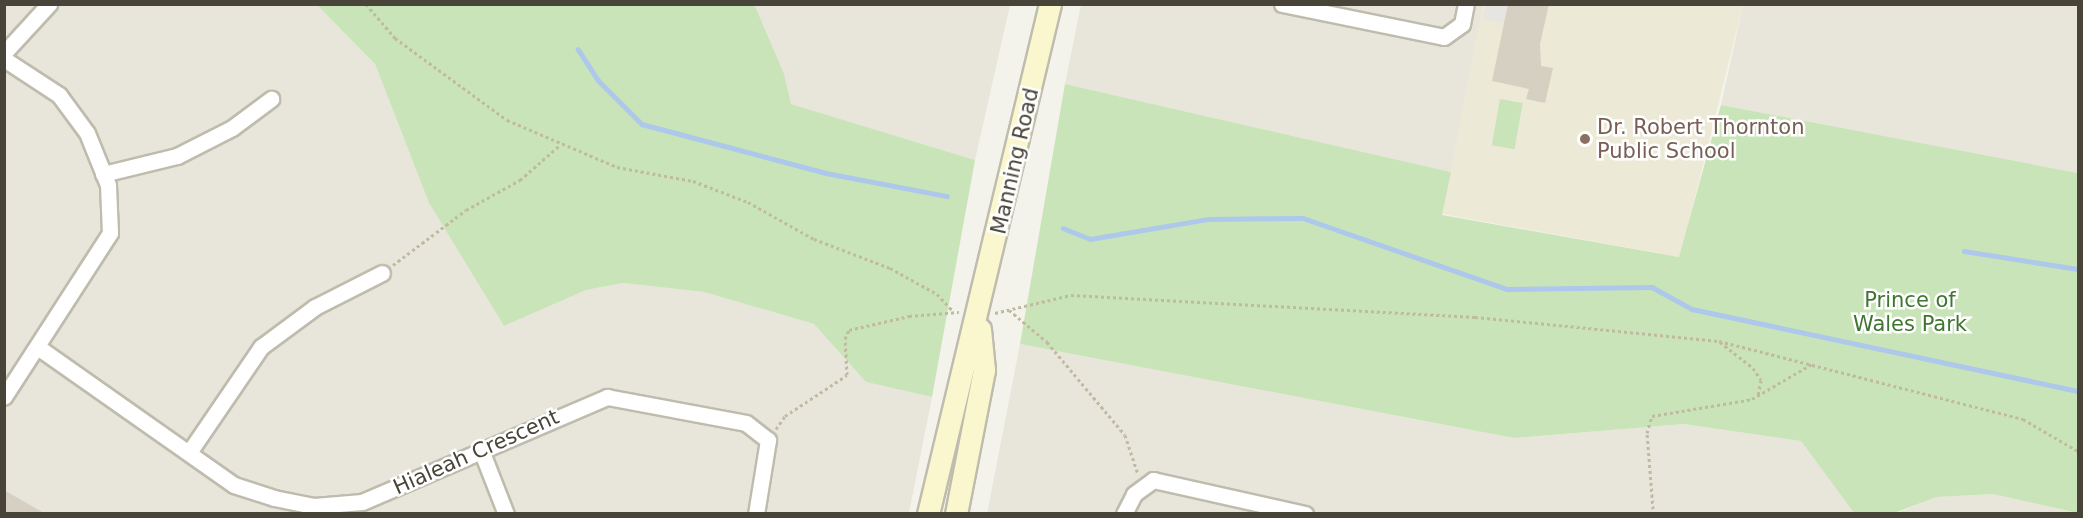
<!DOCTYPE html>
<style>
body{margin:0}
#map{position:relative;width:2083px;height:518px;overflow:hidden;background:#f4f3eb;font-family:"DejaVu Sans",sans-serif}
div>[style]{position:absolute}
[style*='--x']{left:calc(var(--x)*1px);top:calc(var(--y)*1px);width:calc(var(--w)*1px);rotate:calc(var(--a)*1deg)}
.residential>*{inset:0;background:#e8e5da}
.education>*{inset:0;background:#ece9d6}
.green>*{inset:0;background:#c9e4b8;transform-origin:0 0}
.parking>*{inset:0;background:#e6e5e2}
.stream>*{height:4.5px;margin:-2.25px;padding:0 2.25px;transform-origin:2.25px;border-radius:2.25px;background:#adc8eb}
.building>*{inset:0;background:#d5d0c1}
.path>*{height:3px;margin-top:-1.5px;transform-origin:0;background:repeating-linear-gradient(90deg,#c0baa1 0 3px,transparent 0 6px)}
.roads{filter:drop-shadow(2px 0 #bfbcae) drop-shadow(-2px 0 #bfbcae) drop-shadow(0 2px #bfbcae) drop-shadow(0 -2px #bfbcae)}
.minor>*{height:15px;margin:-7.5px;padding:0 7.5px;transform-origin:7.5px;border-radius:7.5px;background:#fff}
.secondary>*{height:21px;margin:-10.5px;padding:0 10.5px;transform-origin:10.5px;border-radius:10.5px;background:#faf7cf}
.dots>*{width:16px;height:16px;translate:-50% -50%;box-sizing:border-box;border:3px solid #fff;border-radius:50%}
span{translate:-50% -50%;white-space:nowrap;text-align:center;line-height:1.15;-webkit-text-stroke:5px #fff;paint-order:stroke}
.education-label{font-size:21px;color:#785e54}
.left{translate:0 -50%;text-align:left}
.street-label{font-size:21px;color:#484439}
.park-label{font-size:21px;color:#407531}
.frame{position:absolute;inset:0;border:6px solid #484439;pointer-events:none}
</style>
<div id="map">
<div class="residential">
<div style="clip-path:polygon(4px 5px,317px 5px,375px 64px,429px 203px,504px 326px,586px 290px,623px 283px,704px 292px,814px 324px,866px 382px,932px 397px,909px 513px,5px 513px)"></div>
<div style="clip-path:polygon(626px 5px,1010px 5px,975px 160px,758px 94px)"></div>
<div style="clip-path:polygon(1081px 5px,1483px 5px,1451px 172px,1065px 84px)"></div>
<div style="clip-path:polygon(1743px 5px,2078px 5px,2078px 173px,1721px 105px)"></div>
<div style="clip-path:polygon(1020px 344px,1514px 438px,1684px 424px,1801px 441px,1854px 513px,987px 514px)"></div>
<div style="clip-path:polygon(1993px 494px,2077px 513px,1894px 514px,1937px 497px)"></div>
</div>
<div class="education">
<div style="clip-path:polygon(1483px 5px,1743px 5px,1680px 257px,1442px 214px)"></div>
</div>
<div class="green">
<div style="clip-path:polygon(754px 4px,784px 74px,791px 104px,975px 160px,932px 397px,866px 382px,814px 324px,704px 292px,623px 283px,586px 290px,504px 326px,429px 203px,375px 64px,317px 5px)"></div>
<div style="clip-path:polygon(1065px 84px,1451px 172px,1442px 215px,1679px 257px,1721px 105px,2078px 173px,2078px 513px,1993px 494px,1937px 497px,1894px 513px,1854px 513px,1801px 441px,1684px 424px,1514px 438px,1020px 344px)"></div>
<div style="left:1500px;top:99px;width:23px;height:47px;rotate:10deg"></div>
</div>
<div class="parking">
<div style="clip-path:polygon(1486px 5px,1509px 5px,1505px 24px,1483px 19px)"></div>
</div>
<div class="stream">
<div style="--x:578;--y:49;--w:38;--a:57"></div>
<div style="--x:599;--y:81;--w:61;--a:45"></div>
<div style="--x:642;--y:124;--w:190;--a:14.9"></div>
<div style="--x:826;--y:173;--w:123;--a:10.8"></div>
<div style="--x:1063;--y:228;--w:29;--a:22"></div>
<div style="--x:1090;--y:239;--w:120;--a:-9.6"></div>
<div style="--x:1208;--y:219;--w:95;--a:-0.6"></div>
<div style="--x:1303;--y:218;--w:216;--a:19.2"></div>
<div style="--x:1507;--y:289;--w:145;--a:-0.8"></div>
<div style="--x:1652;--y:287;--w:46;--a:28.8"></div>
<div style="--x:1692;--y:309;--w:395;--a:12"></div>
<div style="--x:1964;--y:251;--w:115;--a:9"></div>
</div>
<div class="building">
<div style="clip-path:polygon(1508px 4px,1549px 4px,1540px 44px,1541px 66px,1553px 68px,1545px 103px,1526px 99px,1529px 89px,1492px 81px)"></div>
<div style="clip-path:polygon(4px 490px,44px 513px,4px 513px)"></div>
</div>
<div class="path">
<div style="--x:366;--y:4;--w:45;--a:49.5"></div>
<div style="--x:395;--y:38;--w:139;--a:36.2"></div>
<div style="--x:507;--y:120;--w:120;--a:23.1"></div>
<div style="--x:617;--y:167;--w:77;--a:10.4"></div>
<div style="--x:693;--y:181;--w:59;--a:20.9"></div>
<div style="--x:748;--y:202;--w:76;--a:29.3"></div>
<div style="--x:814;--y:239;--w:81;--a:20.9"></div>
<div style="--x:890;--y:268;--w:54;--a:29"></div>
<div style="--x:937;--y:294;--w:22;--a:47"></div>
<div style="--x:393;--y:265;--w:91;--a:-37"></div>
<div style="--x:466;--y:210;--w:62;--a:-29.1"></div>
<div style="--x:520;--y:180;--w:53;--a:-41.2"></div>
<div style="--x:1009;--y:310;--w:50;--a:40.1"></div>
<div style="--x:1047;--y:342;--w:121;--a:50"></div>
<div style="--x:1125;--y:435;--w:41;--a:71.6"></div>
<div style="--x:995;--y:313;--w:78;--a:-13.3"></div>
<div style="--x:1071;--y:295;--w:405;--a:3.1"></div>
<div style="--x:1475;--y:317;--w:245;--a:5.6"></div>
<div style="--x:1719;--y:341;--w:314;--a:14.4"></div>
<div style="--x:2023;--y:419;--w:64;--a:30.2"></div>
<div style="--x:1720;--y:342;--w:42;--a:38.2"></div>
<div style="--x:1753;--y:368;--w:14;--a:56"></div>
<div style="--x:1761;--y:380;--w:15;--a:101"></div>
<div style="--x:776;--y:429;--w:16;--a:-55"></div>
<div style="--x:785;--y:416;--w:74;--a:-33.5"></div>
<div style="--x:847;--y:375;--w:36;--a:-93"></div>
<div style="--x:845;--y:339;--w:10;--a:-66"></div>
<div style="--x:849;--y:330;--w:62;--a:-13.1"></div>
<div style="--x:909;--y:316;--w:50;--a:-4.6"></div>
<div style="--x:1653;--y:509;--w:76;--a:-94.5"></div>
<div style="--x:1647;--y:433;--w:18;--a:-74"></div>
<div style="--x:1652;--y:416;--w:101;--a:-9.6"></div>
<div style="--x:1752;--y:399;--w:69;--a:-30.3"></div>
</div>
<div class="roads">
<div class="minor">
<div style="--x:1282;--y:4;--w:165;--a:11.5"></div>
<div style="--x:1444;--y:37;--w:22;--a:-36"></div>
<div style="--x:1462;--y:24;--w:20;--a:-79"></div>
<div style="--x:4;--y:53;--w:67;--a:-47.4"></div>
<div style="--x:4;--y:59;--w:66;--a:33.2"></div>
<div style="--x:59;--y:95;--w:47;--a:53.6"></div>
<div style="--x:87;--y:133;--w:56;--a:68"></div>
<div style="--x:108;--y:185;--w:48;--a:87.6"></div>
<div style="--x:110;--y:233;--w:195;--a:122.9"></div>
<div style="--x:103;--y:174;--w:76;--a:-13.7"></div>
<div style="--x:177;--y:156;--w:62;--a:-27"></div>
<div style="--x:232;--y:128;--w:49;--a:-36.6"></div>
<div style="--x:39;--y:348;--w:238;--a:35.1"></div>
<div style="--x:234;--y:485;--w:42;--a:18"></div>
<div style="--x:274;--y:498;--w:41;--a:11.3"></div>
<div style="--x:314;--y:506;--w:48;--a:-4.8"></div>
<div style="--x:362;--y:502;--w:267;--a:-23.2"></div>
<div style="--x:607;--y:397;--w:141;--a:10.6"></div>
<div style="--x:746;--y:423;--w:28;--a:38"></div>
<div style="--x:768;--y:440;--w:75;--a:99.2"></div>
<div style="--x:481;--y:450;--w:69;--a:68.7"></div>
<div style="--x:190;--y:451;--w:126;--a:-55.7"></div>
<div style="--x:261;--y:347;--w:67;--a:-36.5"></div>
<div style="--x:315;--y:307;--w:75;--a:-26.9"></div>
<div style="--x:1124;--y:514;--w:22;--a:-63"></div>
<div style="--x:1134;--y:494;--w:24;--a:-36"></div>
<div style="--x:1153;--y:480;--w:156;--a:12.6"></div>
</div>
<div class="secondary">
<div style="--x:928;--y:514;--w:524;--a:-76.55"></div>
<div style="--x:956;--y:514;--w:147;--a:-79"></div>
<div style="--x:984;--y:370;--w:41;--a:-95.6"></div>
</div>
</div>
<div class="dots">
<div style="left:1585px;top:139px;background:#8d6e63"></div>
</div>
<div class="education-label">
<span class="left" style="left:1597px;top:139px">Dr. Robert Thornton<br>Public School</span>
</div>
<div class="street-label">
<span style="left:1015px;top:161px;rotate:-77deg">Manning Road</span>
<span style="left:476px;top:452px;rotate:-24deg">Hialeah Crescent</span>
</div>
<div class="park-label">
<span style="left:1910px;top:312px">Prince of<br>Wales Park</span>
</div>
<div class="frame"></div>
</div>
